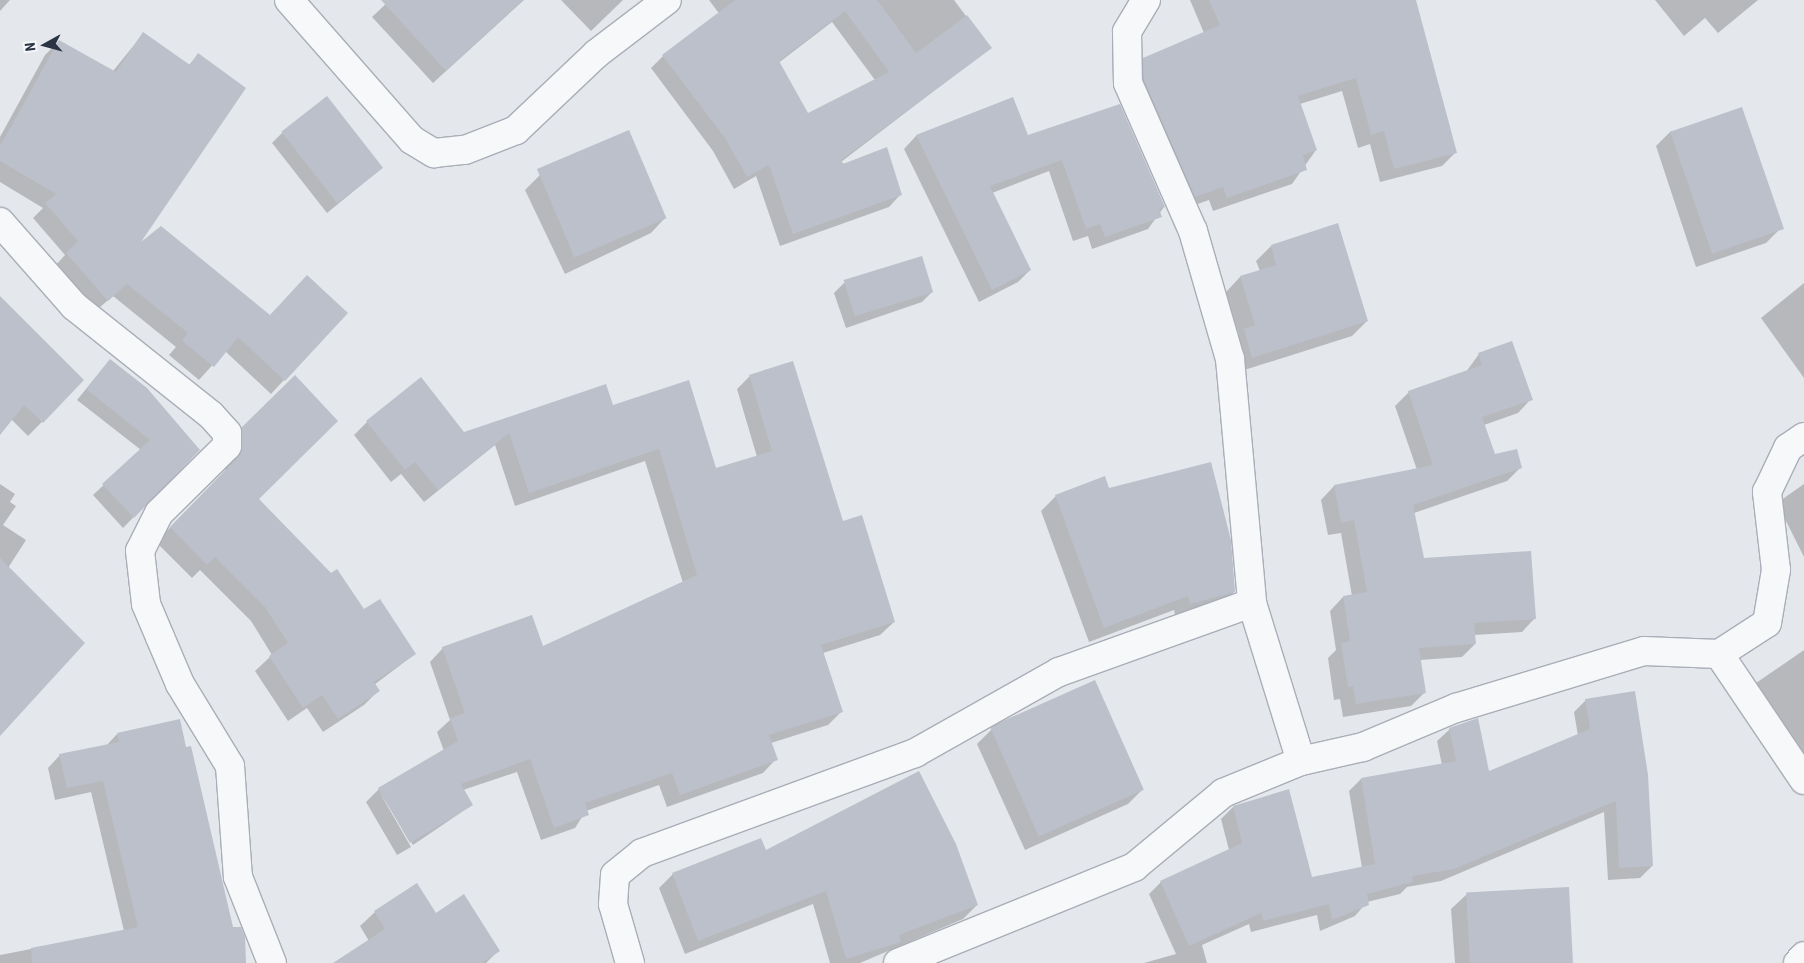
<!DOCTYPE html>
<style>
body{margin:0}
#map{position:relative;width:1804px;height:963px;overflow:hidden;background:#e4e7ec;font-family:"Roboto Condensed",sans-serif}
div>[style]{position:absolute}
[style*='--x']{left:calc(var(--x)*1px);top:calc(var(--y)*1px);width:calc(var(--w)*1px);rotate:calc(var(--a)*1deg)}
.shadow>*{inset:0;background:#0003}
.building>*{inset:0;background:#bbc0ca;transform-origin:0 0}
.roads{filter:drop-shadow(1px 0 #a9aeb7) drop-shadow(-1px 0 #a9aeb7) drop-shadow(0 1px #a9aeb7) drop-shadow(0 -1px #a9aeb7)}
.minor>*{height:28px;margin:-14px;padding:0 14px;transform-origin:14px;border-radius:14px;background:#f7f8fa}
span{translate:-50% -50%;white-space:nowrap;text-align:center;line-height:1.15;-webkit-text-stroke:4px #f4f6f9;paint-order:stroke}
.north{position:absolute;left:20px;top:20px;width:50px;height:50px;-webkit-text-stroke:4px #f4f6f9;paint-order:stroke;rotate:263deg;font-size:14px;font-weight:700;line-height:20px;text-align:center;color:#2b3445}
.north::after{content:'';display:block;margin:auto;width:18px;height:22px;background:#2b3445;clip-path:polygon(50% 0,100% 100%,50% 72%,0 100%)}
</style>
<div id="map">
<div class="shadow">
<div style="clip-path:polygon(0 0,10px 0,0 11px)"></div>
<div style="clip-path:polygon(390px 0,524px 0,433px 83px,372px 17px)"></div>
<div style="clip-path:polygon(561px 0,623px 0,591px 31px)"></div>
<div style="clip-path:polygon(709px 0,954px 0,990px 48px,841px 162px,901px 194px,889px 207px,780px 246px,756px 176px,734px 189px,713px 151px,651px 68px,663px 56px,791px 139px,875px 80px,832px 22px,764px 74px)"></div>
<div style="clip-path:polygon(1190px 0,1364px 0,1456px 152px,1442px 166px,1380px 182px,1370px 144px,1358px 148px,1342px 91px,1300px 104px,1316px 150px,1292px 184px,1213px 211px,1209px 200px,1181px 210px,1130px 73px,1144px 59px,1204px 33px)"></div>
<div style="clip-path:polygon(1655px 0,1758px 0,1718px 33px,1705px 18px,1684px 36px)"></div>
<div style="clip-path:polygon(143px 34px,188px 66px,198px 55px,136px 246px,270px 316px,346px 313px,271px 394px,225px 351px,199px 380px,169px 355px,176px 347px,113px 296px,93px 313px,53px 268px,65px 255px,33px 218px,43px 208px,0 182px,0 137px,45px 55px,59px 41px,113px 71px)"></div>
<div style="clip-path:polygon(1013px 99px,1027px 137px,1164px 207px,1148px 229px,1092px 249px,1088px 236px,1073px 241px,1049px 171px,992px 193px,1030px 270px,1018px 282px,979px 302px,904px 149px,916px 136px)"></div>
<div style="clip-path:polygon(1671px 131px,1781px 228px,1766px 243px,1696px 267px,1656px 146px)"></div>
<div style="clip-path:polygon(282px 133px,382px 168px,327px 213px,272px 143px)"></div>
<div style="clip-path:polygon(540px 175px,665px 218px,651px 233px,565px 274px,525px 190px)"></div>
<div style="clip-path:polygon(1271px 246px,1367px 321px,1352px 336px,1238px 372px,1229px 345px,1239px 335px,1226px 292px,1240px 277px,1260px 271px,1256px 261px)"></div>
<div style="clip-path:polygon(844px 283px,932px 292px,922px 302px,846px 328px,834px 293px)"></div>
<div style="clip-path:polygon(1804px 283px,1804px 378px,1761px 318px)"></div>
<div style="clip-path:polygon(0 298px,83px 380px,28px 436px,11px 419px,0 433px)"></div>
<div style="clip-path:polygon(1479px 354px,1531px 399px,1518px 413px,1484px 425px,1494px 455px,1521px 467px,1507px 481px,1414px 513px,1423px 560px,1535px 618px,1522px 632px,1474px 635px,1475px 644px,1462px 657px,1420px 660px,1425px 692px,1411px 706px,1343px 717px,1340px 699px,1334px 700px,1328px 658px,1336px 650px,1330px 611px,1343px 597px,1352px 596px,1341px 533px,1328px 535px,1321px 500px,1334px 486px,1417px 470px,1395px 406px,1409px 392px,1466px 372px)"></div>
<div style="clip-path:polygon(110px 360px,199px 450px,123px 528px,93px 495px,141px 450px,77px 400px)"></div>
<div style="clip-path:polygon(750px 376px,842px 523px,894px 622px,880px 635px,823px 653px,842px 711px,828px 725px,771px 743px,776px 759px,763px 773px,667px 807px,659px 785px,586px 811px,575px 828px,541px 840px,517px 772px,463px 790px,472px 805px,413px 845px,379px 791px,411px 847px,397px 855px,366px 802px,379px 789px,444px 751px,437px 732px,450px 720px,430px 662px,443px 648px,542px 648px,683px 583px,645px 461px,515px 506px,495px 445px,424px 502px,401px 474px,391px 482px,354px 435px,367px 422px,464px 434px,612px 406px,716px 470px,757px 457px,737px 389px)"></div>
<div style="clip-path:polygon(295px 377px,257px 499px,364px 611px,415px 654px,374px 685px,378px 691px,364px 705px,323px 732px,307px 708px,288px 721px,255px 671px,272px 655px,251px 621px,200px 570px,192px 578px,156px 542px,225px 472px,227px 443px)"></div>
<div style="clip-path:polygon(0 484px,15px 494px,10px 502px,16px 506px,3px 525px,26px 540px,8px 568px,0 734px)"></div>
<div style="clip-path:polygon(1804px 484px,1804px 557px,1777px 503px)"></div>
<div style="clip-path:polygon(1109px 490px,1234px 592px,1219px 607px,1176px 618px,1174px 610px,1089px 642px,1041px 511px,1056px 496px)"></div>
<div style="clip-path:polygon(1804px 650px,1804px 761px,1763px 694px,1747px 698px,1743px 692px)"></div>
<div style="clip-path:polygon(1586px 700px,1652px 866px,1640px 878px,1608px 880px,1604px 812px,1441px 881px,1407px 887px,1400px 894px,1367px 902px,1355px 916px,1320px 931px,1317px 915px,1251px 932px,1249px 924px,1202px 945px,1207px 963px,1144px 963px,1176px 954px,1149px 894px,1161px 882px,1229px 850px,1221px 819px,1233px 807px,1311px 878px,1362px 868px,1349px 791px,1361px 779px,1442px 765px,1437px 741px,1450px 729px,1488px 773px,1578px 736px,1574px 712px)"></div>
<div style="clip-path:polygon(992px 729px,1143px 789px,1128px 804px,1025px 850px,977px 744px)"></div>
<div style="clip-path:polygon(117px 734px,232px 928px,245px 963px,0 963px,0 955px,124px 931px,91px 792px,55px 800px,48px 768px,60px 755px,106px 746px)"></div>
<div style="clip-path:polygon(673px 874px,977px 905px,963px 919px,860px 963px,830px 963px,813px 904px,685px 954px,659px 888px)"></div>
<div style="clip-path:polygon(1466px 895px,1572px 963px,1455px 963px,1451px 909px)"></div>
<div style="clip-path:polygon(375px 912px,436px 914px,499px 950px,486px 963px,341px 963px,369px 941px,360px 926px)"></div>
</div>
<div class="building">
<div style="clip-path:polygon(381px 0,523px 0,446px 71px)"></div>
<div style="clip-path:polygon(evenodd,735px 0,877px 0,916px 53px,967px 15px,992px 48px,841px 160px,843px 164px,887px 147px,902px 195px,793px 234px,769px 165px,747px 177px,725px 138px,662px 55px,735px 0,845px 11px,889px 72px,808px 113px,779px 61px,845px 11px)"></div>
<div style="clip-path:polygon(1209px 0,1416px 0,1457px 153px,1394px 169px,1384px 131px,1371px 135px,1356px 78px,1298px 96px,1317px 150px,1303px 155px,1307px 170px,1227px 198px,1223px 187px,1195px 197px,1144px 80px,1143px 58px,1220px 25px)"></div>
<div style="clip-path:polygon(143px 32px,190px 65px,198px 53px,246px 88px,141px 242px,161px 226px,270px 315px,307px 275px,348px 313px,285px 381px,238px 337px,214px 367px,182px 341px,188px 333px,127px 284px,108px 301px,66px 253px,78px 241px,45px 203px,56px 194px,0 161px,0 146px,59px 40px,116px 72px)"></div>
<div style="left:327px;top:96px;width:91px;height:58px;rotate:52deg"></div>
<div style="clip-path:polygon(1013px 97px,1028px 135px,1120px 104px,1165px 207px,1159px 209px,1162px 217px,1105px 237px,1100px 224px,1086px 229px,1062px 160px,990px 186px,1031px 270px,992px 290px,916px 135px)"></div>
<div style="left:1742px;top:107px;width:129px;height:76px;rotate:71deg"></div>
<div style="left:629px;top:130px;width:96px;height:100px;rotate:67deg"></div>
<div style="clip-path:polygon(1338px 223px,1368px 321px,1252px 358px,1244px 329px,1255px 325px,1240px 276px,1276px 265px,1271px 245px)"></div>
<div style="left:922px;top:256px;width:38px;height:82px;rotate:73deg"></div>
<div style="clip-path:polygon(0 296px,84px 380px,43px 423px,24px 405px,0 435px)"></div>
<div style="clip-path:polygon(1512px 341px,1533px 400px,1482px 417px,1495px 454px,1517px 449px,1522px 468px,1413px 505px,1424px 558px,1531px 551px,1536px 619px,1474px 623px,1476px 644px,1419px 648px,1426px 693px,1356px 704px,1353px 686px,1348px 687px,1341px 643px,1350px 641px,1343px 596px,1367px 592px,1354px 520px,1341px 523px,1334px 485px,1433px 465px,1408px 391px,1482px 365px,1478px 353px)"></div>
<div style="clip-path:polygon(110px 359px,147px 388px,200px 450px,134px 518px,102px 484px,150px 440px,86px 389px)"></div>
<div style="clip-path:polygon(793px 361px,843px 521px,862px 515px,895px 622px,821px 645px,843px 712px,769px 735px,778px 760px,680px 795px,672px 773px,585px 803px,589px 815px,554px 828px,530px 759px,461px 784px,473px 805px,410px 843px,378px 788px,458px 741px,450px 718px,465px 713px,442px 647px,532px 615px,543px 646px,697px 575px,659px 449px,529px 493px,509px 433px,438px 490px,415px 462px,405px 470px,366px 421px,421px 377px,464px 432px,606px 384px,613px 405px,689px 380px,716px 468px,772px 451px,749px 375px)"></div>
<div style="clip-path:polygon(295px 375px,338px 421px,259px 499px,331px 573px,337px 569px,364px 609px,380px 599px,416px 654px,374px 682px,380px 691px,338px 719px,322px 695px,303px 708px,269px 656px,288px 643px,265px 607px,215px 557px,207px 565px,170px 527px,238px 457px,241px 428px)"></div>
<div style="clip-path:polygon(1211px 462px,1231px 540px,1235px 592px,1190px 604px,1188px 596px,1104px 628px,1055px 495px,1105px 476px,1109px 488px)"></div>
<div style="clip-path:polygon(0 558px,85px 643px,0 736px)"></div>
<div style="left:1095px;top:680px;width:120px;height:115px;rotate:66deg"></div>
<div style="clip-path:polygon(1635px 691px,1648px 775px,1653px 866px,1619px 868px,1616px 801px,1454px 869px,1412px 876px,1413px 882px,1367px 894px,1369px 905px,1332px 920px,1329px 904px,1263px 921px,1261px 913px,1189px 946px,1160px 881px,1242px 843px,1233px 806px,1289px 789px,1312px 877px,1375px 864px,1361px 778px,1456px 761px,1449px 728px,1478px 718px,1489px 771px,1590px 729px,1585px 699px)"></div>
<div style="clip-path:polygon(180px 719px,186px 747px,191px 746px,233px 927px,241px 927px,245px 937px,246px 963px,32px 963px,31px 948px,138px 927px,103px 781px,67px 788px,59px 754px,119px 742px,117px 733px)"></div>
<div style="clip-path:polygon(919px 771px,956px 844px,978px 905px,899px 935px,901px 942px,846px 959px,826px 891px,698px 941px,672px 873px,761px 838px,766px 850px)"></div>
<div style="clip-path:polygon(417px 883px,436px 913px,464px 894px,500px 951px,482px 963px,333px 963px,385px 929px,374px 911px)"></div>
<div style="left:1569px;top:887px;width:76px;height:103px;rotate:87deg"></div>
</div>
<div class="roads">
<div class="minor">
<div style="--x:289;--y:0;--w:186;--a:48.7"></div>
<div style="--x:412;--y:140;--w:26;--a:31"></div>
<div style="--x:434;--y:153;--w:31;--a:-6"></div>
<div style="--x:465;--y:150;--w:55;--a:-21.4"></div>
<div style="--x:516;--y:130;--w:110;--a:-43.5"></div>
<div style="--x:596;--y:54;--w:89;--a:-37.3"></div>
<div style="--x:1146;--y:0;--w:37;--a:121"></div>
<div style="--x:1127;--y:32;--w:51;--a:88.9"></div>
<div style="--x:1128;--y:83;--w:162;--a:66.3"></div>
<div style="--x:1193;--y:231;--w:133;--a:73.9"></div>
<div style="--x:1230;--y:359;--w:245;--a:84.8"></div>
<div style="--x:1252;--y:603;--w:165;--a:72.8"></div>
<div style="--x:0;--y:222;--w:112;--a:48.6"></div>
<div style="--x:74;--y:306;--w:175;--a:38.5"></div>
<div style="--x:211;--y:415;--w:24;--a:48"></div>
<div style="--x:227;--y:433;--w:13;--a:90"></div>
<div style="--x:227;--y:446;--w:95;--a:135.4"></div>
<div style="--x:159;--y:513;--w:42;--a:116.6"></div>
<div style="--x:140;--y:551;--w:53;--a:83.5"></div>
<div style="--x:146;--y:604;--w:36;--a:67"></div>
<div style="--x:160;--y:637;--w:51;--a:66.9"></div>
<div style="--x:180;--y:684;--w:96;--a:58.6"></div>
<div style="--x:230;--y:766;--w:111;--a:85.9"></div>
<div style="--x:238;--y:877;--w:92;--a:68.4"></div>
<div style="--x:1719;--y:654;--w:57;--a:-32.9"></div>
<div style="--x:1767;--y:623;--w:54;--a:-80.4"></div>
<div style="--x:1776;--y:570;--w:79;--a:-96.6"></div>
<div style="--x:1767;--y:492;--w:49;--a:-64.5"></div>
<div style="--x:1788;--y:448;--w:19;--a:-35"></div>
<div style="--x:630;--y:963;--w:61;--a:-106.1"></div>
<div style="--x:613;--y:904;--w:29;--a:-86"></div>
<div style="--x:615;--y:875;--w:35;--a:-39"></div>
<div style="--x:642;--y:853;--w:291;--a:-20.1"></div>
<div style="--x:915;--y:753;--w:165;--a:-29.4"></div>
<div style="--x:1059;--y:672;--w:205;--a:-19.7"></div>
<div style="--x:898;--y:963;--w:255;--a:-22.1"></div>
<div style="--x:1134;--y:867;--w:116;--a:-39.7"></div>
<div style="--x:1223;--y:793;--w:84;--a:-22.3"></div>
<div style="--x:1301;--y:761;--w:64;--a:-12.7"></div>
<div style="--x:1363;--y:747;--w:101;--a:-22.8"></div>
<div style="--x:1456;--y:708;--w:196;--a:-16.9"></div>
<div style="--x:1644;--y:651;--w:75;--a:2.3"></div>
<div style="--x:1719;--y:654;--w:152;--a:56"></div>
<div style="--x:1798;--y:963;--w:9;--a:-49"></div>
</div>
</div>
<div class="north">N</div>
</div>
